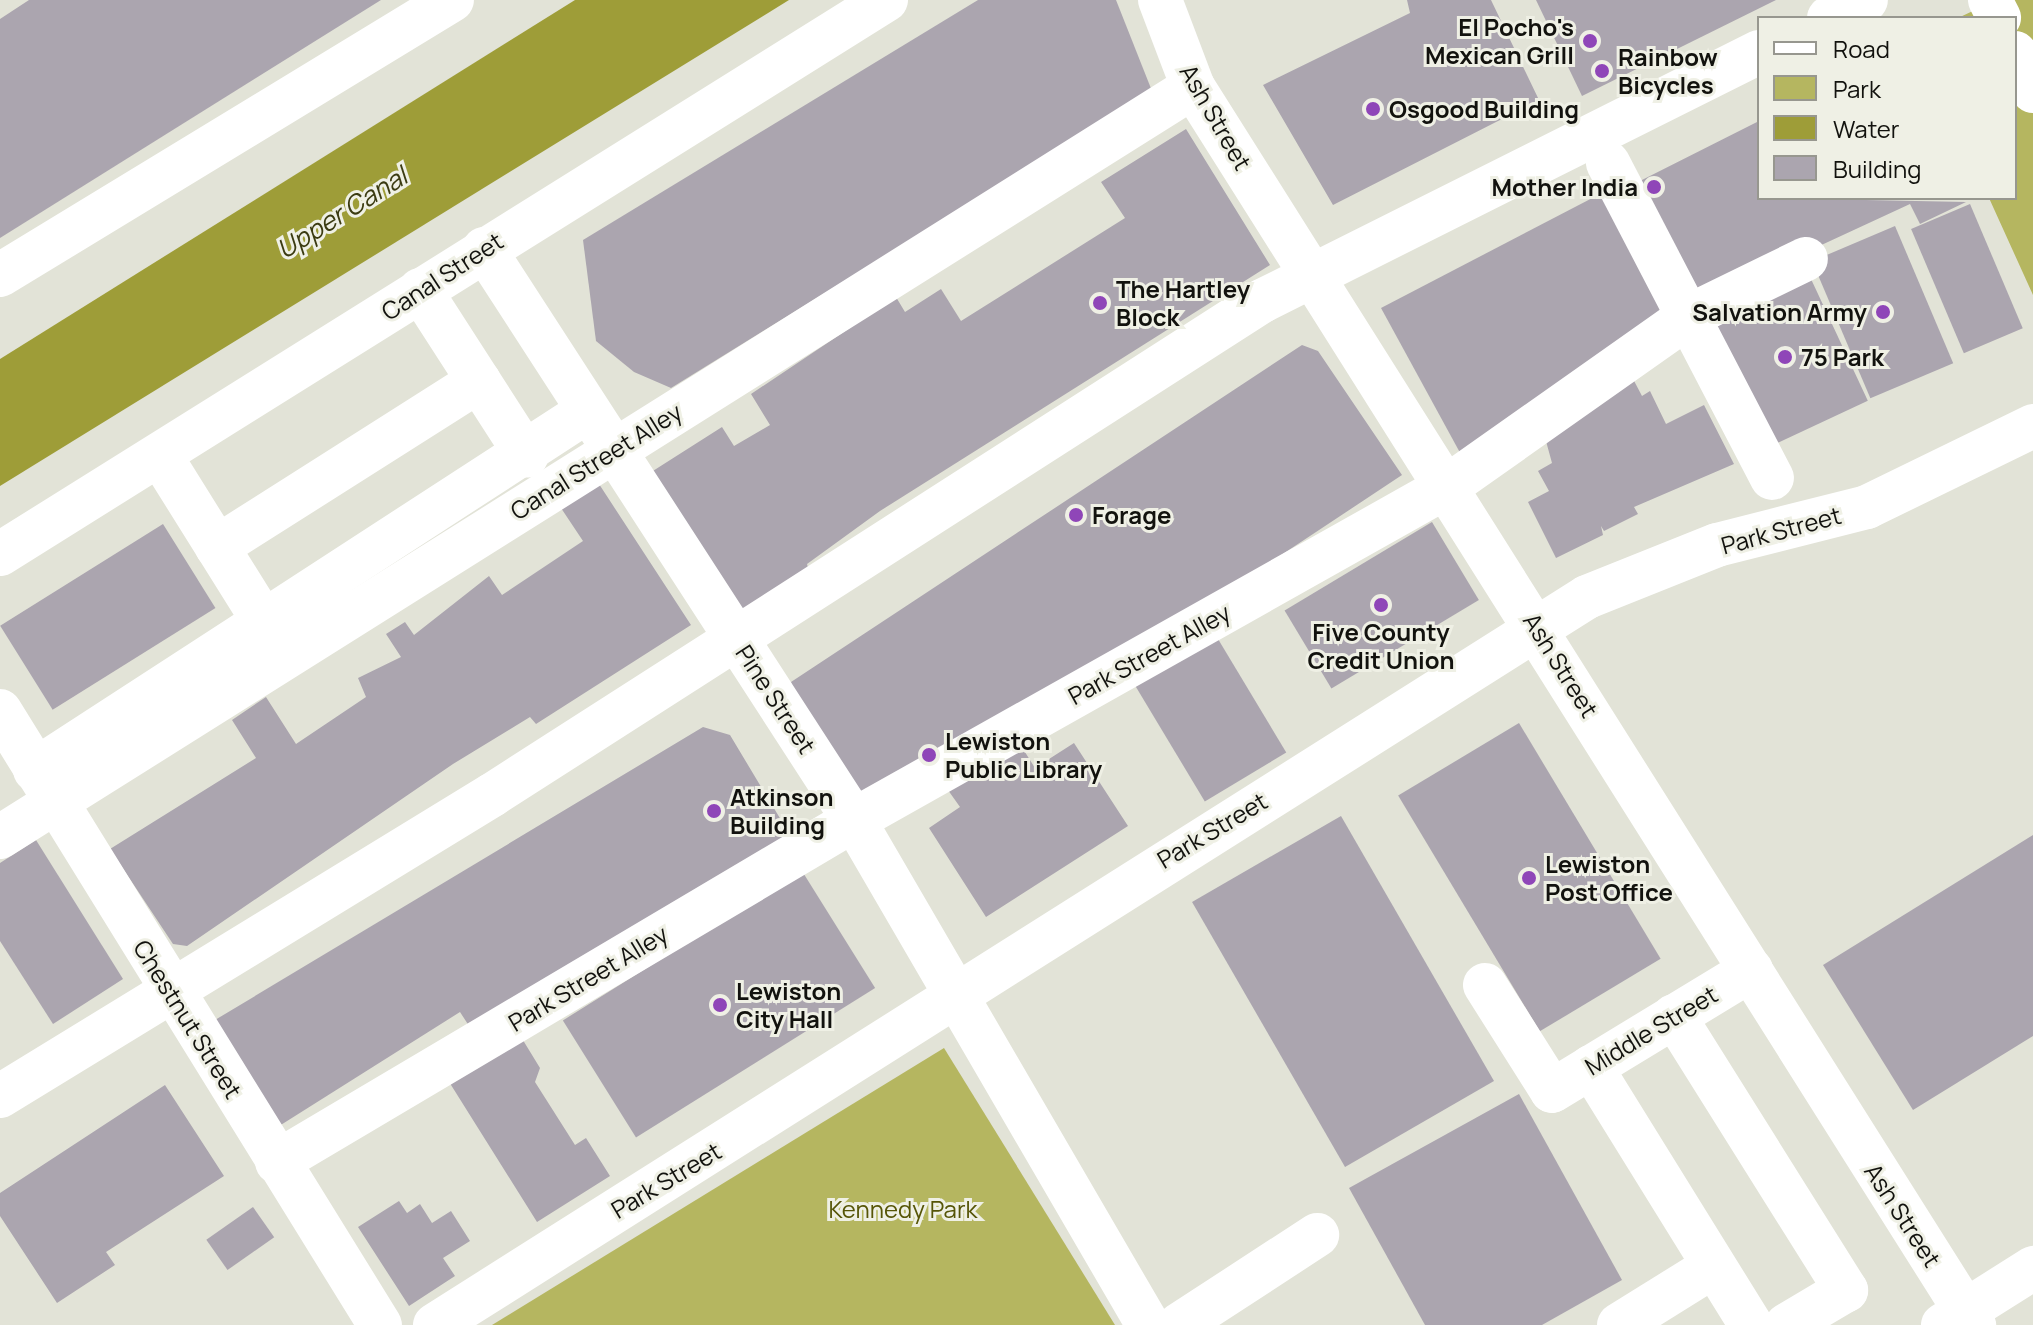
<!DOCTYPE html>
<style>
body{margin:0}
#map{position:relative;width:2033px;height:1325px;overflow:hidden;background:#e2e3d7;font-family:Manrope,sans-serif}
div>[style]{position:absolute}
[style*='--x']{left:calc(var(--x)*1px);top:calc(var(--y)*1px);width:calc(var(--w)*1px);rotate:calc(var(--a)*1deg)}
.green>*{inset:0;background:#b5b660}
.water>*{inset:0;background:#9e9d38}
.building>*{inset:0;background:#aba5af;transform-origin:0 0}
.minor>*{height:44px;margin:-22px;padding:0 22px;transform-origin:22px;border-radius:22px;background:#fff}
.major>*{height:44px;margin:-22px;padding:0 22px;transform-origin:22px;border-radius:22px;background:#fff}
.dots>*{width:22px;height:22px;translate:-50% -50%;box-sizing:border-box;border:4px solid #eff0e5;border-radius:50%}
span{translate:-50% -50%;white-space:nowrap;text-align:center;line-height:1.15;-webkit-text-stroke:6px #eff0e5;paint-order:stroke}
.poi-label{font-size:24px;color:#12120e;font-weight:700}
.right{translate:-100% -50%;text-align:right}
.left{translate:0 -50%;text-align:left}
.street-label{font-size:24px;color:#12120e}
.park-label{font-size:24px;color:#565507}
.water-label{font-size:26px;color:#3b3b11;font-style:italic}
.legend{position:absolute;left:1757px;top:16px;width:260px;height:184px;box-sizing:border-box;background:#eff0e5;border:2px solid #97978f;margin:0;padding:10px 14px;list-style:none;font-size:24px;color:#12120e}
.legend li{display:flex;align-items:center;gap:16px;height:40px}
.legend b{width:40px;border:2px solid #97978f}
</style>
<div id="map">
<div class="green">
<div style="clip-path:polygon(1996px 0,2033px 0,2033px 295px,1989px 198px,2015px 198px,2015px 18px,1958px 18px)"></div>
<div style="clip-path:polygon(944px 1048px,1115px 1325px,492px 1325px)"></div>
</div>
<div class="water">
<div style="clip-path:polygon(575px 0,789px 0,0 486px,0 359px)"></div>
</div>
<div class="building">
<div style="clip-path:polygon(29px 0,381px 0,0 238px,0 19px)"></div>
<div style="clip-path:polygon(978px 0,1116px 0,1152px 91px,671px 388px,634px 372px,596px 341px,583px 240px)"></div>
<div style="clip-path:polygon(1407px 0,1491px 0,1539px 100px,1333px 205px,1263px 85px,1410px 13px)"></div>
<div style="clip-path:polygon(1536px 0,1776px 0,1582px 96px)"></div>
<div style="clip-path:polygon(1759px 121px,1759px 198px,1966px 202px,1920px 224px,1910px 204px,1694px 304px,1636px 183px)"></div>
<div style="clip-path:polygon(1186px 129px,1270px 265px,880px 511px,807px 564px,810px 575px,737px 622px,645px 476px,722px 427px,734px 446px,770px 425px,751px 394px,896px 297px,905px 312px,941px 289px,961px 321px,1125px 218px,1101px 182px)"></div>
<div style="clip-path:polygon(1600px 194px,1669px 321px,1464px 460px,1381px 308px)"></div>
<div style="left:1970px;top:204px;width:135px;height:64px;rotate:67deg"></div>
<div style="left:1895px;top:226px;width:149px;height:90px;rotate:67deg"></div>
<div style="left:1804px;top:264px;width:151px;height:113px;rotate:65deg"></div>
<div style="clip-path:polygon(1302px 345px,1318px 351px,1402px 475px,1013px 733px,1035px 768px,1074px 743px,1128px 826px,986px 917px,929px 828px,960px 807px,938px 776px,873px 820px,796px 702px,791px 682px)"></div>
<div style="clip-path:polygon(1632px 377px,1642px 396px,1650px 391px,1666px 424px,1704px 405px,1734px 464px,1634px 507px,1638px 514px,1604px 531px,1601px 526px,1603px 535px,1556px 558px,1528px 502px,1549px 491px,1538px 471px,1552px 463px,1541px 423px)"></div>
<div style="clip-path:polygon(599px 484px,691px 625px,536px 724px,530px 717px,453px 764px,187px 946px,173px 944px,110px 849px,256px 758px,232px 720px,266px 697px,296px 744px,366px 697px,358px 678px,401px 657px,386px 634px,405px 622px,414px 635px,489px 576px,502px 595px,583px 541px,561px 508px)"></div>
<div style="left:1432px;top:522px;width:91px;height:172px;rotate:59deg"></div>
<div style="left:163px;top:524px;width:99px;height:192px;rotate:58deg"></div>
<div style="left:1209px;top:624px;width:150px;height:95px;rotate:59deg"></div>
<div style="left:1519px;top:723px;width:275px;height:141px;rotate:59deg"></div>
<div style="clip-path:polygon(703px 727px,730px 735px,799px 850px,473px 1032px,460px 1012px,276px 1128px,210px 1023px)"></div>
<div style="left:1341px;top:816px;width:306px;height:172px;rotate:60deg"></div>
<div style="clip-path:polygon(2033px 835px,2033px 1036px,1913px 1110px,1823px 965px)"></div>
<div style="clip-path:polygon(36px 840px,123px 979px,53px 1024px,0 941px,0 863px)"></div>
<div style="left:802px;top:871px;width:138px;height:282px;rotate:58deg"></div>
<div style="clip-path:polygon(518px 1032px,540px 1068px,535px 1082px,575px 1145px,586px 1138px,610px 1176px,537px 1222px,446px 1077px)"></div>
<div style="clip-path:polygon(165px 1085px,224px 1176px,106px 1252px,115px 1265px,57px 1303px,0 1216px,0 1193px)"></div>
<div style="clip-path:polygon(1519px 1094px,1622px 1280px,1542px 1325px,1425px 1325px,1349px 1188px)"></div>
<div style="clip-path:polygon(399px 1201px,407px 1213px,420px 1204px,432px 1223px,451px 1211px,470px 1241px,443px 1258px,455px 1276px,409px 1306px,358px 1227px)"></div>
<div style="left:253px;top:1207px;width:37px;height:57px;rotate:55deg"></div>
</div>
<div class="minor">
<div style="--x:1990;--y:0;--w:20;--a:63"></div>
<div style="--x:2015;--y:53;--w:42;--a:64.7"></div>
<div style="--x:1608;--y:163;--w:355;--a:62.5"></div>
<div style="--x:0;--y:275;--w:529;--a:-31.32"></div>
<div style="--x:420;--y:290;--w:197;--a:57.2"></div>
<div style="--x:161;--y:457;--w:195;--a:58"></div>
<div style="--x:217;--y:547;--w:310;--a:-32.4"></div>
<div style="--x:0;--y:711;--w:722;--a:58.25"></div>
<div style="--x:35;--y:770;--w:657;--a:-33.01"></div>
<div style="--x:0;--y:837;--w:1409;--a:-32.16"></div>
<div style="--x:1485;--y:985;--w:125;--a:57.7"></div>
<div style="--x:1552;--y:1091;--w:233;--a:-31.3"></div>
<div style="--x:1674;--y:1016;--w:324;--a:57.9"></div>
<div style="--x:1846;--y:1290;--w:69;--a:149.3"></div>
<div style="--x:1591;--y:1067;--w:304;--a:58.2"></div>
<div style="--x:277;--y:1162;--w:671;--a:-30.66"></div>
<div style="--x:854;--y:820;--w:681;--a:-29.35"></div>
<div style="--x:1448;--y:486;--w:295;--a:-35.2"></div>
<div style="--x:1689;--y:316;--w:130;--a:-26"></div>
<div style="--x:435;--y:1325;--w:1363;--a:-32.29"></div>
<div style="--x:1587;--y:597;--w:140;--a:-21.8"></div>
<div style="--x:1717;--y:545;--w:155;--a:-14.2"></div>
<div style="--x:1867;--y:507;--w:185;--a:-26"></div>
<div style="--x:1179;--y:1325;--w:165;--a:-33.1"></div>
<div style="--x:1619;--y:1325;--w:110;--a:-31.9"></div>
<div style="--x:1943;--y:1325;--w:107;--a:-32.3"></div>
</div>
<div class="major">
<div style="--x:1160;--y:0;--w:93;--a:69.2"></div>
<div style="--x:1193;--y:87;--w:1464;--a:57.75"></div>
<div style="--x:1829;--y:18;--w:41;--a:-25.9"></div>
<div style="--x:484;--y:249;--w:680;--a:57.06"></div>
<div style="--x:854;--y:820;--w:584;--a:59.79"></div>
<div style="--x:0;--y:554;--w:1045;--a:-32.02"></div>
<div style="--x:0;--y:1096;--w:577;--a:-31.46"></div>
<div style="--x:492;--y:795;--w:915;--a:-32.68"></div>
<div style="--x:1262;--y:301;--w:556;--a:-26.61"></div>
</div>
<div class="dots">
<div style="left:1590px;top:41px;background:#8f46b8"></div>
<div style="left:1602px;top:71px;background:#8f46b8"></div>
<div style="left:1373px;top:109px;background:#8f46b8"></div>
<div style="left:1654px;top:187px;background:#8f46b8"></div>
<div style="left:1100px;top:303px;background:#8f46b8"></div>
<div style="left:1883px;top:312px;background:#8f46b8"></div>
<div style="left:1785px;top:357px;background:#8f46b8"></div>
<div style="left:1076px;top:515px;background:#8f46b8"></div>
<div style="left:1381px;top:605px;background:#8f46b8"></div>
<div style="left:929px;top:755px;background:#8f46b8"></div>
<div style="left:714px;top:811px;background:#8f46b8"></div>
<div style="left:1529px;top:878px;background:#8f46b8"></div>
<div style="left:720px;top:1005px;background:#8f46b8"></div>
</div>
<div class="poi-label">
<span class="right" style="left:1574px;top:41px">El Pocho's<br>Mexican Grill</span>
<span class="left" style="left:1618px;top:71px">Rainbow<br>Bicycles</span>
<span class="left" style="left:1389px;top:109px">Osgood Building</span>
<span class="right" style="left:1638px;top:187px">Mother India</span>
<span class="left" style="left:1116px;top:303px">The Hartley<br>Block</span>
<span class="right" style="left:1867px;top:312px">Salvation Army</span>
<span class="left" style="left:1801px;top:357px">75 Park</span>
<span class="left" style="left:1092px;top:515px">Forage</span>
<span style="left:1381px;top:646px">Five County<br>Credit Union</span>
<span class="left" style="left:945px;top:755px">Lewiston<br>Public Library</span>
<span class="left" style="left:730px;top:811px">Atkinson<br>Building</span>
<span class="left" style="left:1545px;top:878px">Lewiston<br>Post Office</span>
<span class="left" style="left:736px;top:1005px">Lewiston<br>City Hall</span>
</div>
<div class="street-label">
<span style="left:1216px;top:117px;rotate:60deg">Ash Street</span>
<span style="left:442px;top:276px;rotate:-33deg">Canal Street</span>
<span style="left:596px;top:461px;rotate:-32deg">Canal Street Alley</span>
<span style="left:1781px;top:530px;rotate:-15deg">Park Street</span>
<span style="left:1149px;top:654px;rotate:-29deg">Park Street Alley</span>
<span style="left:1561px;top:665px;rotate:58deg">Ash Street</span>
<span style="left:776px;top:699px;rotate:57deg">Pine Street</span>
<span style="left:1212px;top:830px;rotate:-31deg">Park Street</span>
<span style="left:588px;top:978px;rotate:-31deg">Park Street Alley</span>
<span style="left:188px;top:1019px;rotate:58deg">Chestnut Street</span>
<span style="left:1651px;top:1030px;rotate:-31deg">Middle Street</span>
<span style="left:666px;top:1180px;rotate:-31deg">Park Street</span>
<span style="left:1903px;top:1215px;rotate:57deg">Ash Street</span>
</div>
<div class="park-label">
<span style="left:903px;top:1209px">Kennedy Park</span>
</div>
<div class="water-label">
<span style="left:342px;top:213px;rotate:-32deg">Upper Canal</span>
</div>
<ul class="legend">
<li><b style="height:10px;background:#fff"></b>Road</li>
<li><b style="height:22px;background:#b5b660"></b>Park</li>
<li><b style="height:22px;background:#9e9d38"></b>Water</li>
<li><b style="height:22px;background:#aba5af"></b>Building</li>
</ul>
</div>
